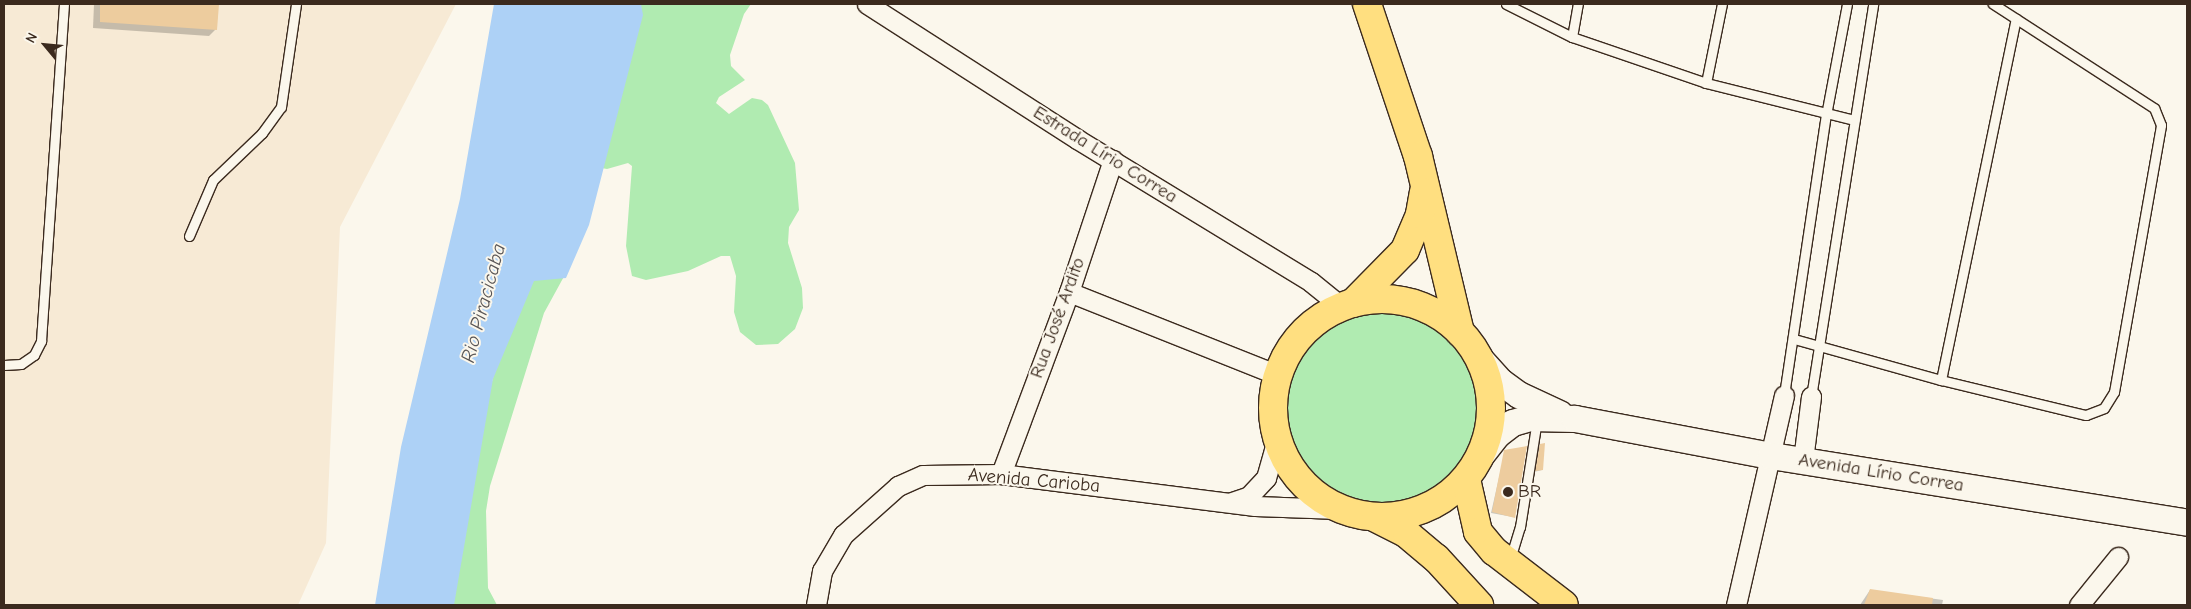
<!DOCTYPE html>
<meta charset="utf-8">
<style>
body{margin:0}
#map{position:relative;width:2191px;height:609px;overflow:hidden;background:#fbf7ec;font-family:"Comic Neue",sans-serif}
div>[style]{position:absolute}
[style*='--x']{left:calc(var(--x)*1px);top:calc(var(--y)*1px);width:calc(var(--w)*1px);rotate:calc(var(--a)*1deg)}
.built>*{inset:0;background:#f7ead5}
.green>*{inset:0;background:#b0ebb1}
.round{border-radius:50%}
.water>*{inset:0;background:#add1f6}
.shadow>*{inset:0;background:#0003}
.building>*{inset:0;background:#edcc9e}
.roads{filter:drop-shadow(1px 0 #3b2a1e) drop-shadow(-1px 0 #3b2a1e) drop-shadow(0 1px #3b2a1e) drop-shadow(0 -1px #3b2a1e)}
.service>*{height:9px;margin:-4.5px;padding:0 4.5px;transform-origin:4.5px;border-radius:4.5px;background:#fbf7ec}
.minor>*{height:19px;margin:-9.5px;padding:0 9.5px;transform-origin:9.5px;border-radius:9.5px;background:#fbf7ec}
.secondary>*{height:26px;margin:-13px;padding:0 13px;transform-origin:13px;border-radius:13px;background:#fbf7ec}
.primary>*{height:28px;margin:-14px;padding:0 14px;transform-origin:14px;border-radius:14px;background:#ffdf80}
.primary>.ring{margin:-14px;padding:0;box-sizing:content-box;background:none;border:28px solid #ffdf80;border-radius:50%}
.dots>*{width:14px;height:14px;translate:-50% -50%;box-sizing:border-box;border:2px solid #fbf7ec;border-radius:50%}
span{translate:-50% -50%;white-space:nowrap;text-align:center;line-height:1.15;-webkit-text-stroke:4px #fbf7ec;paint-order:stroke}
.street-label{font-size:19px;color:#3b2a1e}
.poi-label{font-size:19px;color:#3b2a1e}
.left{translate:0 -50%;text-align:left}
.water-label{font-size:20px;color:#585454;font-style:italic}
.frame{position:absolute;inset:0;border:5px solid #3b2a1e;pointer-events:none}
.north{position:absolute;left:20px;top:20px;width:50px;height:50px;-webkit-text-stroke:4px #fbf7ec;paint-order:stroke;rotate:298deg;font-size:14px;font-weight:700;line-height:20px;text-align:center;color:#3b2a1e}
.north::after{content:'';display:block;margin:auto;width:18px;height:22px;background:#3b2a1e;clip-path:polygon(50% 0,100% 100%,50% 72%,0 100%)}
</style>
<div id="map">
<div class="built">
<div style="clip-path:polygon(4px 4px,456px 4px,340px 227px,326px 543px,298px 605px,4px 605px)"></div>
</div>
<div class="green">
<div style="clip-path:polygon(597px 4px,751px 4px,744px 14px,730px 55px,731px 66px,745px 80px,719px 97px,716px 103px,729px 114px,752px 98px,762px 100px,768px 105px,795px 163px,799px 210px,789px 227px,788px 243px,802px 288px,803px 308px,795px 329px,778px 344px,756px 345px,740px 332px,734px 312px,736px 276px,730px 256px,721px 256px,688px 271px,646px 280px,632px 276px,626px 246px,632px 166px,628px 163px,607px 169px,596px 167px)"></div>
<div style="clip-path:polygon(531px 234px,567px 271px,544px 313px,490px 486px,486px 511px,488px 588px,497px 605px,433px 605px)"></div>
<div class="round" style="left:1287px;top:313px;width:190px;height:190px"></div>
</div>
<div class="water">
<div style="clip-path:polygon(494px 4px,641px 4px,643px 15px,589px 225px,566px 278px,534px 281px,493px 379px,454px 605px,375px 605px,401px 447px,460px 199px)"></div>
</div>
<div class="shadow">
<div style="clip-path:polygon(94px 4px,218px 4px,216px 29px,209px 36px,93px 28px)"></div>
<div style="clip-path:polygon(1540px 445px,1542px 470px,1534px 472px,1538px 447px)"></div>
<div style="clip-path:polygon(1525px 447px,1513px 517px,1491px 513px,1505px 451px)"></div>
<div style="clip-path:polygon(1870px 590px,1943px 600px,1942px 605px,1860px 605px)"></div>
</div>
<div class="building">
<div style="clip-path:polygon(100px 4px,219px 4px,217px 30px,100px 22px)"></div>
<div style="clip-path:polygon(1545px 443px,1543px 470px,1535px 471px,1540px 444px)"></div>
<div style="clip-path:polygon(1527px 446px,1515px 518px,1492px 512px,1504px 450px)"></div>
<div style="clip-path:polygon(1870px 589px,1933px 598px,1932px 605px,1864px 605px)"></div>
</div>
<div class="roads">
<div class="service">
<div style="--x:1506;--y:4;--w:74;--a:26.6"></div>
<div style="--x:1572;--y:37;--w:142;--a:18.9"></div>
<div style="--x:1706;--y:83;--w:153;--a:14"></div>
<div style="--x:1572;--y:37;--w:34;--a:-80"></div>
<div style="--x:1706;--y:83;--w:81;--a:-78.6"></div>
<div style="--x:189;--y:236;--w:61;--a:-66.8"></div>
<div style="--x:213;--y:180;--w:68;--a:-43.8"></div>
<div style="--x:262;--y:133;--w:32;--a:-54"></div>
<div style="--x:281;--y:107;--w:104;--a:-81.7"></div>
<div style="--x:1794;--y:339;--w:153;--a:15.6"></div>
<div style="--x:1941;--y:380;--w:149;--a:13.6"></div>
<div style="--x:2086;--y:415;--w:19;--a:-21"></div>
<div style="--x:2104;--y:408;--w:19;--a:-58"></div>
<div style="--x:2114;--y:392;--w:271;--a:-80"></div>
<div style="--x:2161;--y:125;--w:18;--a:-112"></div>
<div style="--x:2154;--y:108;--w:192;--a:-147.1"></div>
<div style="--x:4;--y:365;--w:17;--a:-3"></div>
<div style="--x:21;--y:364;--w:16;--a:-35"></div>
<div style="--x:34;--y:355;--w:16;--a:-63"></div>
<div style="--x:41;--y:341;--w:338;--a:-86.1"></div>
<div style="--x:1941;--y:380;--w:369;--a:-78.3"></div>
<div style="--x:1784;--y:395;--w:283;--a:-81.5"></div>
<div style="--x:1826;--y:115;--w:113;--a:-79.3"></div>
<div style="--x:1811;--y:397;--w:398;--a:-81"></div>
<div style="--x:1510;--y:559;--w:34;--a:-73"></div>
<div style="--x:1520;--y:527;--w:108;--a:-81"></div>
</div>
<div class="minor">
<div style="--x:867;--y:4;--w:250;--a:32.7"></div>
<div style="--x:1077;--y:139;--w:274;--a:31.4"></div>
<div style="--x:1311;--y:282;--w:40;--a:39"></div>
<div style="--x:1069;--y:292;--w:225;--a:21.7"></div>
<div style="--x:1803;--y:460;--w:64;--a:-82.8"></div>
<div style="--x:1001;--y:474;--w:194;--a:-69.5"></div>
<div style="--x:1069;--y:292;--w:139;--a:-71.6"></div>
<div style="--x:1232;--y:502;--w:18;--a:-19"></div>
<div style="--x:1249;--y:496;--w:25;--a:-47"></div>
<div style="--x:1266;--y:478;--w:41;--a:-74.2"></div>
<div style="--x:816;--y:605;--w:35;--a:-80"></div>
<div style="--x:822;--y:571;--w:42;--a:-59.7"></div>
<div style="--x:843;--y:535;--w:74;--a:-41.7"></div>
<div style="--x:898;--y:486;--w:27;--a:-24"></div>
<div style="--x:923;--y:475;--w:78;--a:-0.7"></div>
<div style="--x:1001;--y:474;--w:256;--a:7.2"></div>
<div style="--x:1255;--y:506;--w:84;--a:2"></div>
<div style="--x:1736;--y:605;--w:215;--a:-77.1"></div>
<div style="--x:2079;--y:605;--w:62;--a:-50.9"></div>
</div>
<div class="secondary">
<div style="--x:1480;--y:359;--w:31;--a:48"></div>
<div style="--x:1501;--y:382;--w:22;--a:36"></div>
<div style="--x:1519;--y:395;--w:45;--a:24.9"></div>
<div style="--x:1480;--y:457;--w:28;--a:-52"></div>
<div style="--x:1497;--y:435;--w:20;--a:-37"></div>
<div style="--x:1513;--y:423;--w:18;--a:-16"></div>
<div style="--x:1530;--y:418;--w:45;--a:1.3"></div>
<div style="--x:1575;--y:419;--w:199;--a:10.7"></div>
<div style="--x:1771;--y:456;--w:421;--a:9.1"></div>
</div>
<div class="primary">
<div style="--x:1367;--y:4;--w:160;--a:71.5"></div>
<div style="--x:1418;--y:156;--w:181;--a:76.6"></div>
<div class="ring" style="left:1273px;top:299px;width:190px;height:190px"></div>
<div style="--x:1353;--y:303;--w:74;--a:-45.5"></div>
<div style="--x:1405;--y:250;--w:39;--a:-67"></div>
<div style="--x:1420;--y:214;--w:22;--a:-80"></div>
<div style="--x:1466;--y:479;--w:54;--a:77.2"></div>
<div style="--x:1478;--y:532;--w:25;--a:50"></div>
<div style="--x:1494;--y:551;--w:88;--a:37.6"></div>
<div style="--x:1376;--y:518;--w:35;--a:27"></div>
<div style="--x:1407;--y:534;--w:38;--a:40"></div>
<div style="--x:1436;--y:558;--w:64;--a:47.5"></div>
</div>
</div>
<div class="dots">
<div style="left:1508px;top:492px;background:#3b2a1e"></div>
</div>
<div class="street-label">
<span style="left:1105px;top:155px;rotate:32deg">Estrada Lírio Correa</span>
<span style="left:1058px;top:318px;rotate:-70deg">Rua José Ardito</span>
<span style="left:1881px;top:473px;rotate:9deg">Avenida Lírio Correa</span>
<span style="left:1034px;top:481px;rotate:5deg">Avenida Carioba</span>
</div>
<div class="poi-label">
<span class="left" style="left:1518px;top:492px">BR</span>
</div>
<div class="water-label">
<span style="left:483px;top:303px;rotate:-75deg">Rio Piracicaba</span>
</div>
<div class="frame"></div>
<div class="north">N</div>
</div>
